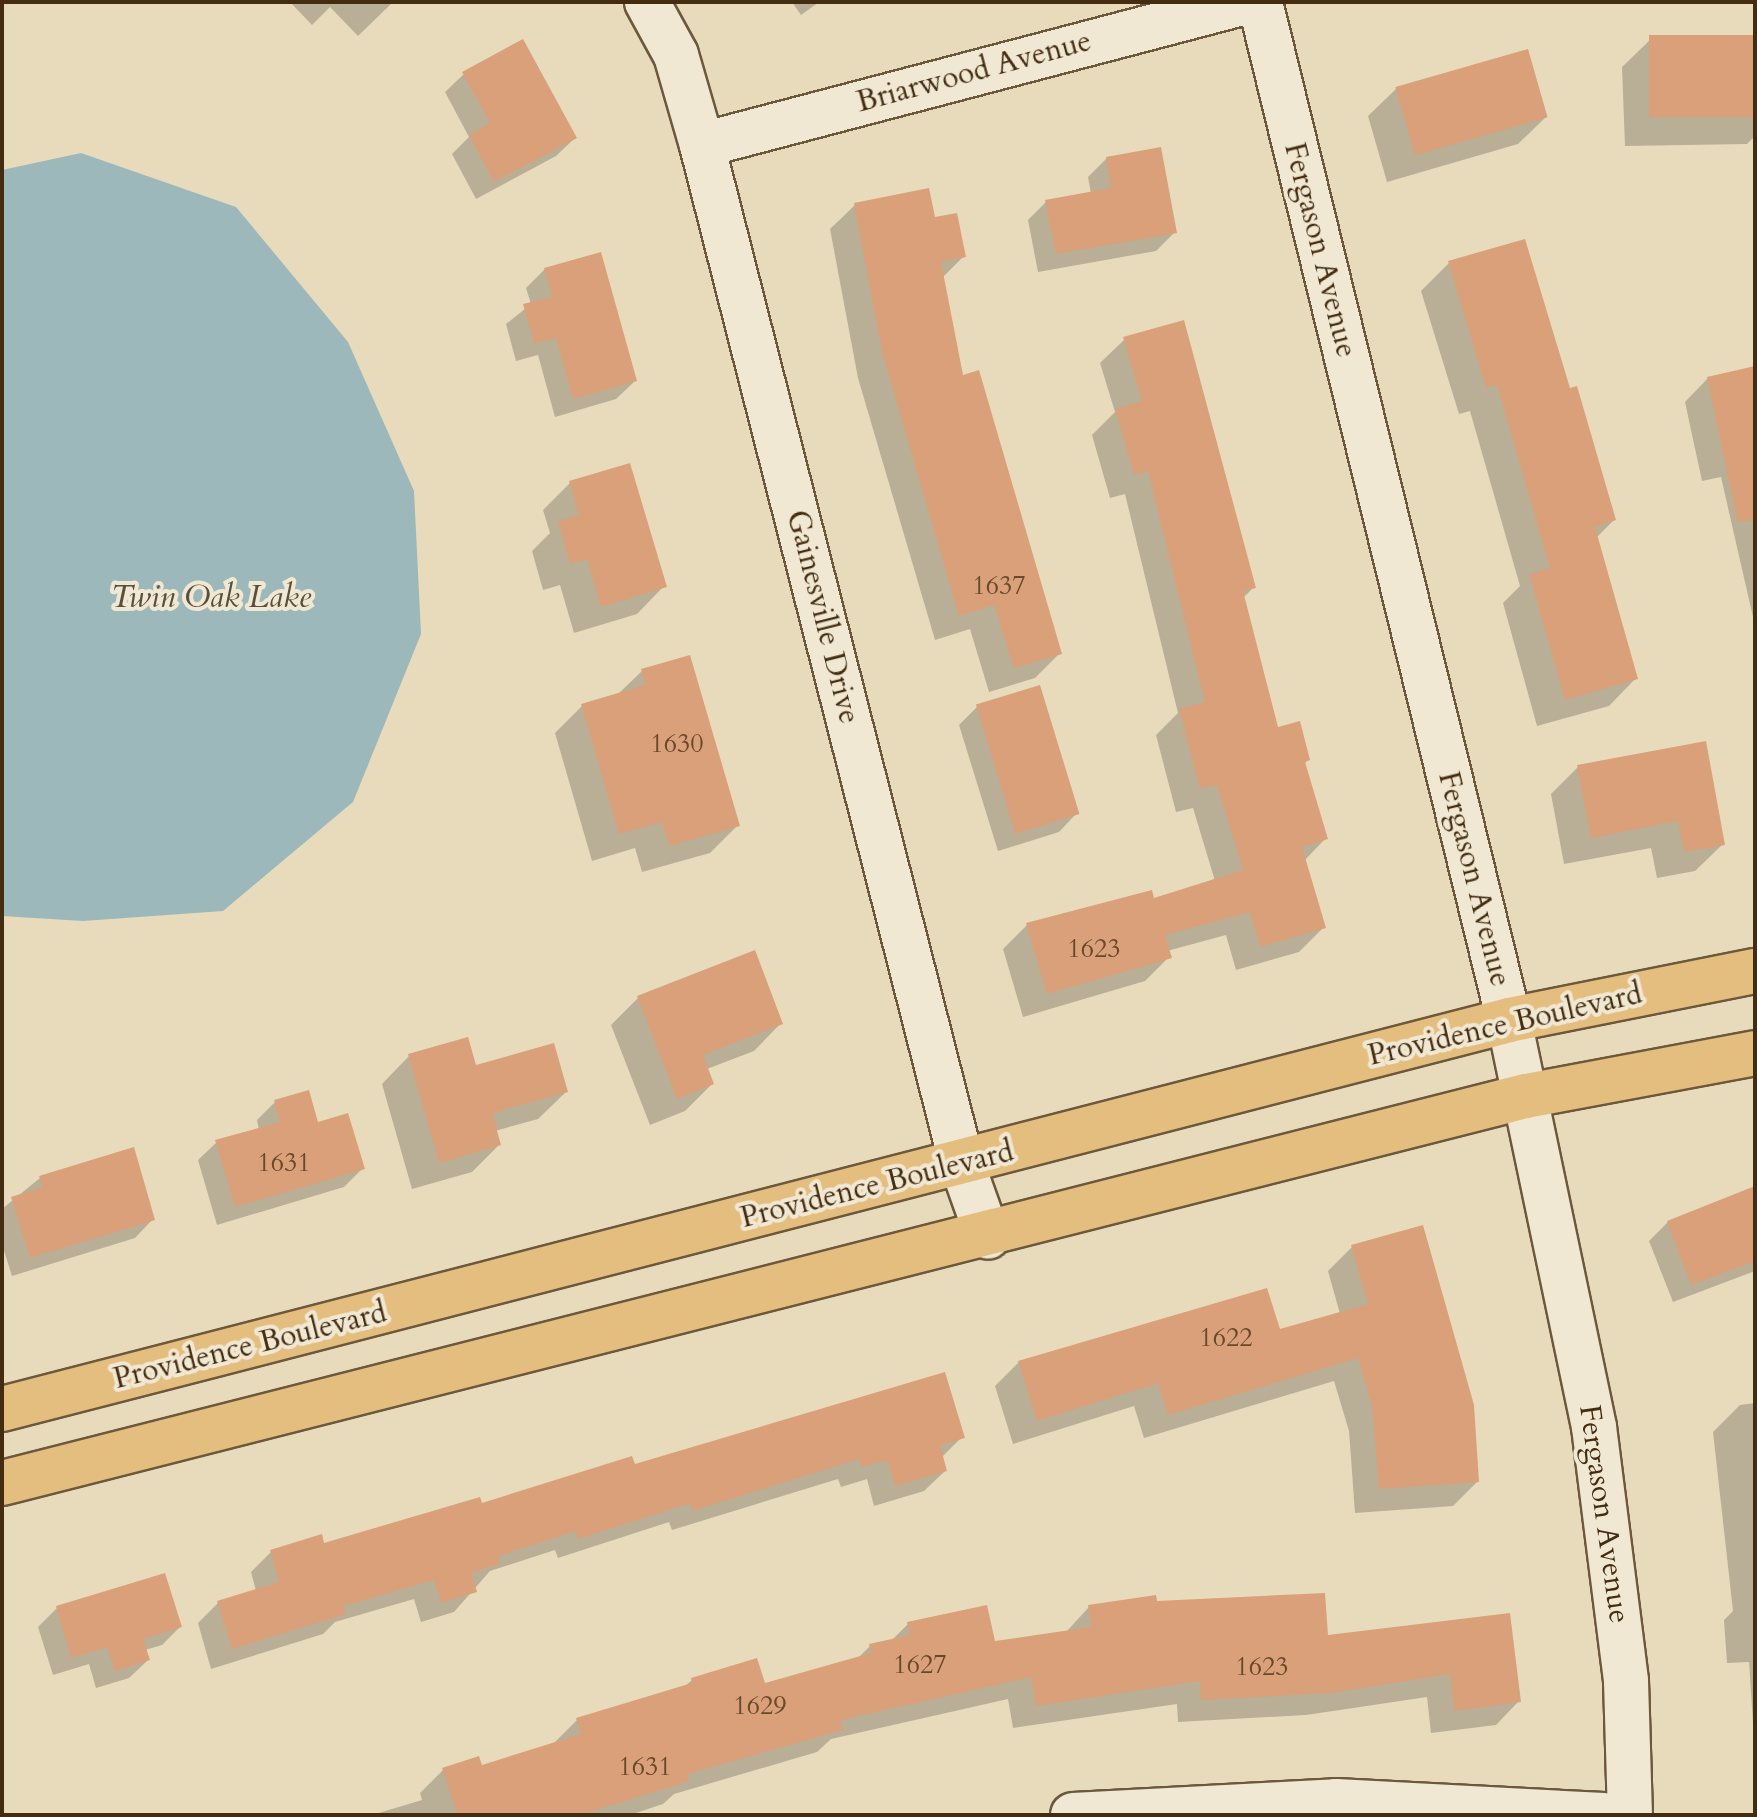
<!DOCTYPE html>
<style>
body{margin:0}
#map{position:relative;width:1757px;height:1817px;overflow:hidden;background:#e8dbbc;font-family:Cardo,serif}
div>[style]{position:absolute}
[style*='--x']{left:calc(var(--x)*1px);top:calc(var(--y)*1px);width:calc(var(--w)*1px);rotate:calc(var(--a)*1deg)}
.water>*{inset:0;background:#9cb8bb}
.shadow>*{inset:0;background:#0003}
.building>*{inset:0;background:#d9a079;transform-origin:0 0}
.roads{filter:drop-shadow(2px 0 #6d583c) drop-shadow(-2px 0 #6d583c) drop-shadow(0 2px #6d583c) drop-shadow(0 -2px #6d583c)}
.minor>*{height:44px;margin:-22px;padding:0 22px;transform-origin:22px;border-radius:22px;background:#f0e8d3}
.major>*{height:44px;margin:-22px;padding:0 22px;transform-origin:22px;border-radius:22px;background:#e4be7e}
span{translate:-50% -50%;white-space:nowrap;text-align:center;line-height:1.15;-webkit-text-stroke:8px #f0e8d3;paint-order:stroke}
.number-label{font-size:26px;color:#69492b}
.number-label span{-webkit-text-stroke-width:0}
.street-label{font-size:30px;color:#442c11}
.water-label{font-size:32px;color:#5a4f3c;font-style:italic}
.frame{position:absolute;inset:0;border:4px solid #442c11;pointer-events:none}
</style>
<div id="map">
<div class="water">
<div style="clip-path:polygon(81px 153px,236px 207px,348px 342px,414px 491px,421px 634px,353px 802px,223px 911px,83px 921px,2px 916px,2px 170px)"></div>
</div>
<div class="shadow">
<div style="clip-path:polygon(290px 2px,393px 2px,358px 36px,330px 7px,312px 25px)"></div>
<div style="clip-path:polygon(792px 2px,819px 2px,801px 15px)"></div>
<div style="clip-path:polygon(1755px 37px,1755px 136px,1747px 144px,1625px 146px,1622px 67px,1650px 40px)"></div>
<div style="clip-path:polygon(464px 74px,575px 138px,556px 156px,476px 199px,452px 154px,469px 137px,445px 92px)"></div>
<div style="clip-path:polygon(1396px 89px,1546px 117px,1518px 144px,1387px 182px,1368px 116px)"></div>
<div style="clip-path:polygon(1107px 158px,1175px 232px,1156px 251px,1038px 272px,1028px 220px,1046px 202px,1091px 194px,1088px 177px)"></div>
<div style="clip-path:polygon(855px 205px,933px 219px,964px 256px,942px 278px,962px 377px,1060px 653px,1035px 678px,989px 692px,970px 629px,935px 640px,858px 378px,830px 229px)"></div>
<div style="clip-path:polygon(1449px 263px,1569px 391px,1614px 520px,1596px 538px,1636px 678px,1609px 706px,1537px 726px,1503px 603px,1520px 586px,1470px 411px,1459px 414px,1421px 291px)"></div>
<div style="clip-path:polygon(545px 269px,635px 381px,616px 399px,555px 417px,538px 355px,516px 361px,506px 324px,531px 304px,526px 288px)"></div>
<div style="clip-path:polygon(1125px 339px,1254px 587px,1243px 598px,1277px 730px,1308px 760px,1304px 764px,1326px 838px,1304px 861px,1323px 928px,1299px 952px,1236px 970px,1226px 935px,1167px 951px,1169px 957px,1145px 981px,1023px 1017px,1003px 949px,1027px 925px,1153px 900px,1215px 881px,1193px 808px,1176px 812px,1156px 735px,1178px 713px,1125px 494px,1110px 498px,1092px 435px,1115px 412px,1100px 363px)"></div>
<div style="clip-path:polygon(1755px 368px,1755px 626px,1721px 477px,1702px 481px,1685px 402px,1708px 378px)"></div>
<div style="clip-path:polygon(570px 483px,664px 586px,637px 614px,574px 633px,560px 585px,543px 590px,532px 551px,550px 533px,543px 510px)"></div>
<div style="clip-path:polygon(642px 671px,738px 825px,710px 853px,642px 872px,635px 848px,592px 861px,555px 733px,582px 706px,617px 695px)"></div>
<div style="clip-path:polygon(977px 707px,1077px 813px,1059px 832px,998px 851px,959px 725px)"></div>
<div style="clip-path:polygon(1578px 767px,1723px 844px,1695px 871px,1657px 878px,1651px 848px,1564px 864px,1551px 794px)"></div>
<div style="clip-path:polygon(638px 998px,781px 1023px,754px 1051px,707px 1069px,712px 1084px,685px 1111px,650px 1125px,611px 1025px)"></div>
<div style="clip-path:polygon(409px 1056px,475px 1067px,566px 1092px,538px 1119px,495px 1131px,499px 1145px,472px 1172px,412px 1189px,382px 1084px)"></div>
<div style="clip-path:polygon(275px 1102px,316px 1124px,362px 1169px,344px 1187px,217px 1225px,198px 1160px,217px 1142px,259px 1130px,257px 1120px)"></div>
<div style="clip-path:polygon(40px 1178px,153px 1219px,135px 1238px,12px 1276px,2px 1244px,2px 1209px)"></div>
<div style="clip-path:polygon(1755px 1189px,1755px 1271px,1673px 1302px,1649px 1241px,1668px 1222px)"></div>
<div style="clip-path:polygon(1352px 1247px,1477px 1482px,1453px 1506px,1355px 1513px,1349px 1431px,1334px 1381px,1144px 1438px,1134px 1406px,1013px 1444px,995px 1386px,1019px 1362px,1278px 1331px,1340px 1314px,1328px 1271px)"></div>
<div style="clip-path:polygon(1755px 1403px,1755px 1754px,1749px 1662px,1727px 1663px,1724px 1620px,1733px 1611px,1713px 1432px,1740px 1405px)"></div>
<div style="clip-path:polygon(962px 1437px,941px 1458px,945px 1471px,924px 1491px,874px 1506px,867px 1479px,841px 1487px,838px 1479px,672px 1530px,669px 1522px,558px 1558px,555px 1550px,490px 1571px,454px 1612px,421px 1622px,414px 1599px,335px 1622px,323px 1634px,211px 1669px,198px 1623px,219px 1602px,256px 1591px,251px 1572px,271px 1552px,323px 1546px,634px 1467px)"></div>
<div style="clip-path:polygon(164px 1576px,180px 1627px,162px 1645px,145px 1650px,148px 1660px,129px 1678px,96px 1688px,89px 1664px,53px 1675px,38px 1627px,57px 1608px)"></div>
<div style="clip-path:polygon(1156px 1603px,1326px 1637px,1508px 1615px,1519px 1701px,1496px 1725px,1431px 1733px,1427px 1697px,1306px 1715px,1178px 1722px,1177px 1704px,1013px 1728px,1008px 1699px,831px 1739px,817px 1752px,674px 1794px,663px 1804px,630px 1815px,372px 1815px,422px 1800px,420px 1793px,443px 1770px,481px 1767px,554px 1743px,577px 1720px,684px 1687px,692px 1680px,764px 1686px,856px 1660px,870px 1646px,891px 1641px,908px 1624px,993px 1643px,1066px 1632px,1089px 1607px)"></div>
</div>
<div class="building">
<div style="left:1755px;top:35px;width:82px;height:106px;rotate:90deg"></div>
<div style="clip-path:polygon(523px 39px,577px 138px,494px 182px,469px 135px,490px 123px,462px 72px)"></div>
<div style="left:1528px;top:49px;width:71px;height:138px;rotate:74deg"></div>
<div style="clip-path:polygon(1161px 147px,1177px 233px,1056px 254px,1045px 200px,1111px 188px,1106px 157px)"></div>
<div style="clip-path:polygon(929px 188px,935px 217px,957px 213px,966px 257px,941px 262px,963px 375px,979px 370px,1062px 654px,1014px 668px,994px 605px,959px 616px,882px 352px,854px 203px)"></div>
<div style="clip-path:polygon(1525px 239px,1570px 388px,1577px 386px,1616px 520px,1595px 527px,1638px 679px,1565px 700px,1529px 574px,1550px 568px,1497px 385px,1486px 388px,1448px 261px)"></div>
<div style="clip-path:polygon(601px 252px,637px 381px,573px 399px,556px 338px,534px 344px,523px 304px,552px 297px,544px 268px)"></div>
<div style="clip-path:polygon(1184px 320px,1256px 588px,1243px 591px,1278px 727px,1300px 721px,1310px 760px,1305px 762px,1328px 839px,1302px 847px,1326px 928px,1260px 947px,1250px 912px,1165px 935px,1172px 958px,1047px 994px,1026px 923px,1152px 890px,1154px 898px,1243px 870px,1217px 785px,1200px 789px,1179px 709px,1205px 702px,1148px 471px,1134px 475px,1115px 409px,1142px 401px,1123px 337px)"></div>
<div style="clip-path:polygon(1755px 366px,1755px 520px,1738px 522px,1707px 377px)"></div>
<div style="clip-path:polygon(630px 463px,667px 587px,601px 607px,587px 559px,570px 564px,558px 521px,579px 515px,569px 481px)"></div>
<div style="clip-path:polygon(690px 655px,740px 826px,669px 846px,662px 822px,619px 834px,581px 704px,645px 685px,641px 669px)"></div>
<div style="left:1040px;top:685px;width:135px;height:67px;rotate:73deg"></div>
<div style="clip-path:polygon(1706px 741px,1725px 845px,1684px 852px,1678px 821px,1591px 838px,1577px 765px)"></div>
<div style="clip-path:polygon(755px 950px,783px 1024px,703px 1055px,714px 1084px,677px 1099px,637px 996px)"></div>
<div style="clip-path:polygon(468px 1037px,476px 1065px,554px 1043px,568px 1092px,492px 1113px,501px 1145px,439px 1163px,408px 1054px)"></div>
<div style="clip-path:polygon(309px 1090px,318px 1122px,348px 1113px,365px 1169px,235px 1207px,215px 1140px,280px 1122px,274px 1100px)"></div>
<div style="clip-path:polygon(134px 1147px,155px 1220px,30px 1258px,11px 1197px,43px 1187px,39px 1176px)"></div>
<div style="clip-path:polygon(1755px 1186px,1755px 1261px,1691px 1285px,1667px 1221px)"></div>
<div style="clip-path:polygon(1423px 1225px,1474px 1405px,1479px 1482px,1379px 1489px,1372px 1406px,1358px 1358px,1168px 1415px,1158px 1383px,1037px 1421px,1018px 1361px,1267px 1288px,1280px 1329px,1368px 1304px,1351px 1245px)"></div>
<div style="clip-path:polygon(945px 1372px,965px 1438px,940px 1445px,947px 1471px,895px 1486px,887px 1460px,861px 1467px,859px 1459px,692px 1511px,690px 1503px,578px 1539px,576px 1531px,498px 1556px,500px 1564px,471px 1573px,477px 1592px,441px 1603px,434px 1580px,343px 1606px,346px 1614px,232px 1649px,217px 1601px,279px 1582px,270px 1550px,322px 1534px,324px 1543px,480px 1497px,482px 1503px,632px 1456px,635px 1464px)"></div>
<div style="clip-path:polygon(165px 1573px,182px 1627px,143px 1639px,150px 1660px,115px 1671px,107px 1647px,71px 1658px,56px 1606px)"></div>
<div style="clip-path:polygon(1325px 1593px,1328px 1635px,1510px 1613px,1521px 1702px,1454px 1711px,1450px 1674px,1331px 1693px,1201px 1700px,1200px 1681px,1036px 1706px,1031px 1677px,840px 1720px,843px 1730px,687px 1774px,689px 1781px,580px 1815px,458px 1815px,442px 1768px,479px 1756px,482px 1765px,581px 1734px,576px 1718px,692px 1683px,691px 1678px,757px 1658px,765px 1683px,871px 1653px,869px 1644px,910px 1635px,907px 1622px,987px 1605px,995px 1641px,1091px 1627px,1088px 1605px,1156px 1595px,1157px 1601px)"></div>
</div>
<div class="roads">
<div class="minor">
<div style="--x:647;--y:2;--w:60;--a:61.3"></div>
<div style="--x:676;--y:55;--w:94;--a:73.9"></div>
<div style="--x:702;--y:145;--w:1052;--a:75.69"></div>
<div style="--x:962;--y:1164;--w:77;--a:70.4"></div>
<div style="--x:1260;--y:2;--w:1048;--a:76.26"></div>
<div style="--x:1509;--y:1020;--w:416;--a:78.2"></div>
<div style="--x:1594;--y:1427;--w:256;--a:82.8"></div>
<div style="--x:1626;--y:1681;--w:134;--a:88.3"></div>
<div style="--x:702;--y:145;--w:562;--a:-14.73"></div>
<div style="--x:1073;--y:1815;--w:263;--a:-3"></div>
<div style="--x:1336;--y:1801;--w:268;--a:3"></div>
</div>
<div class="major">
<div style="--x:2;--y:1409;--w:1556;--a:-14.47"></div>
<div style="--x:1509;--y:1020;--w:251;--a:-11.3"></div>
<div style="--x:2;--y:1483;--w:1572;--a:-14.25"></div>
<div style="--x:1526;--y:1096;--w:233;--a:-10.6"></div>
</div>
</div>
<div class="number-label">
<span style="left:999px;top:586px">1637</span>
<span style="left:677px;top:744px">1630</span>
<span style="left:1094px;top:949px">1623</span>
<span style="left:284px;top:1163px">1631</span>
<span style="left:1226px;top:1338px">1622</span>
<span style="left:920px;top:1665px">1627</span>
<span style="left:1262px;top:1667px">1623</span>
<span style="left:760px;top:1706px">1629</span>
<span style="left:645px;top:1767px">1631</span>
</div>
<div class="street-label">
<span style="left:974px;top:72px;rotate:-15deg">Briarwood Avenue</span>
<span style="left:1320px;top:250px;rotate:76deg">Fergason Avenue</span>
<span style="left:823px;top:617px;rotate:76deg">Gainesville Drive</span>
<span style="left:1474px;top:879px;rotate:76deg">Fergason Avenue</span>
<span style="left:1505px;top:1025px;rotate:-13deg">Providence Boulevard</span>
<span style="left:877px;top:1185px;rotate:-14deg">Providence Boulevard</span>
<span style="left:250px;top:1346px;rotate:-14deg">Providence Boulevard</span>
<span style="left:1604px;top:1514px;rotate:82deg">Fergason Avenue</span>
</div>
<div class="water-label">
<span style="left:211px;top:597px">Twin Oak Lake</span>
</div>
<div class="frame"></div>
</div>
